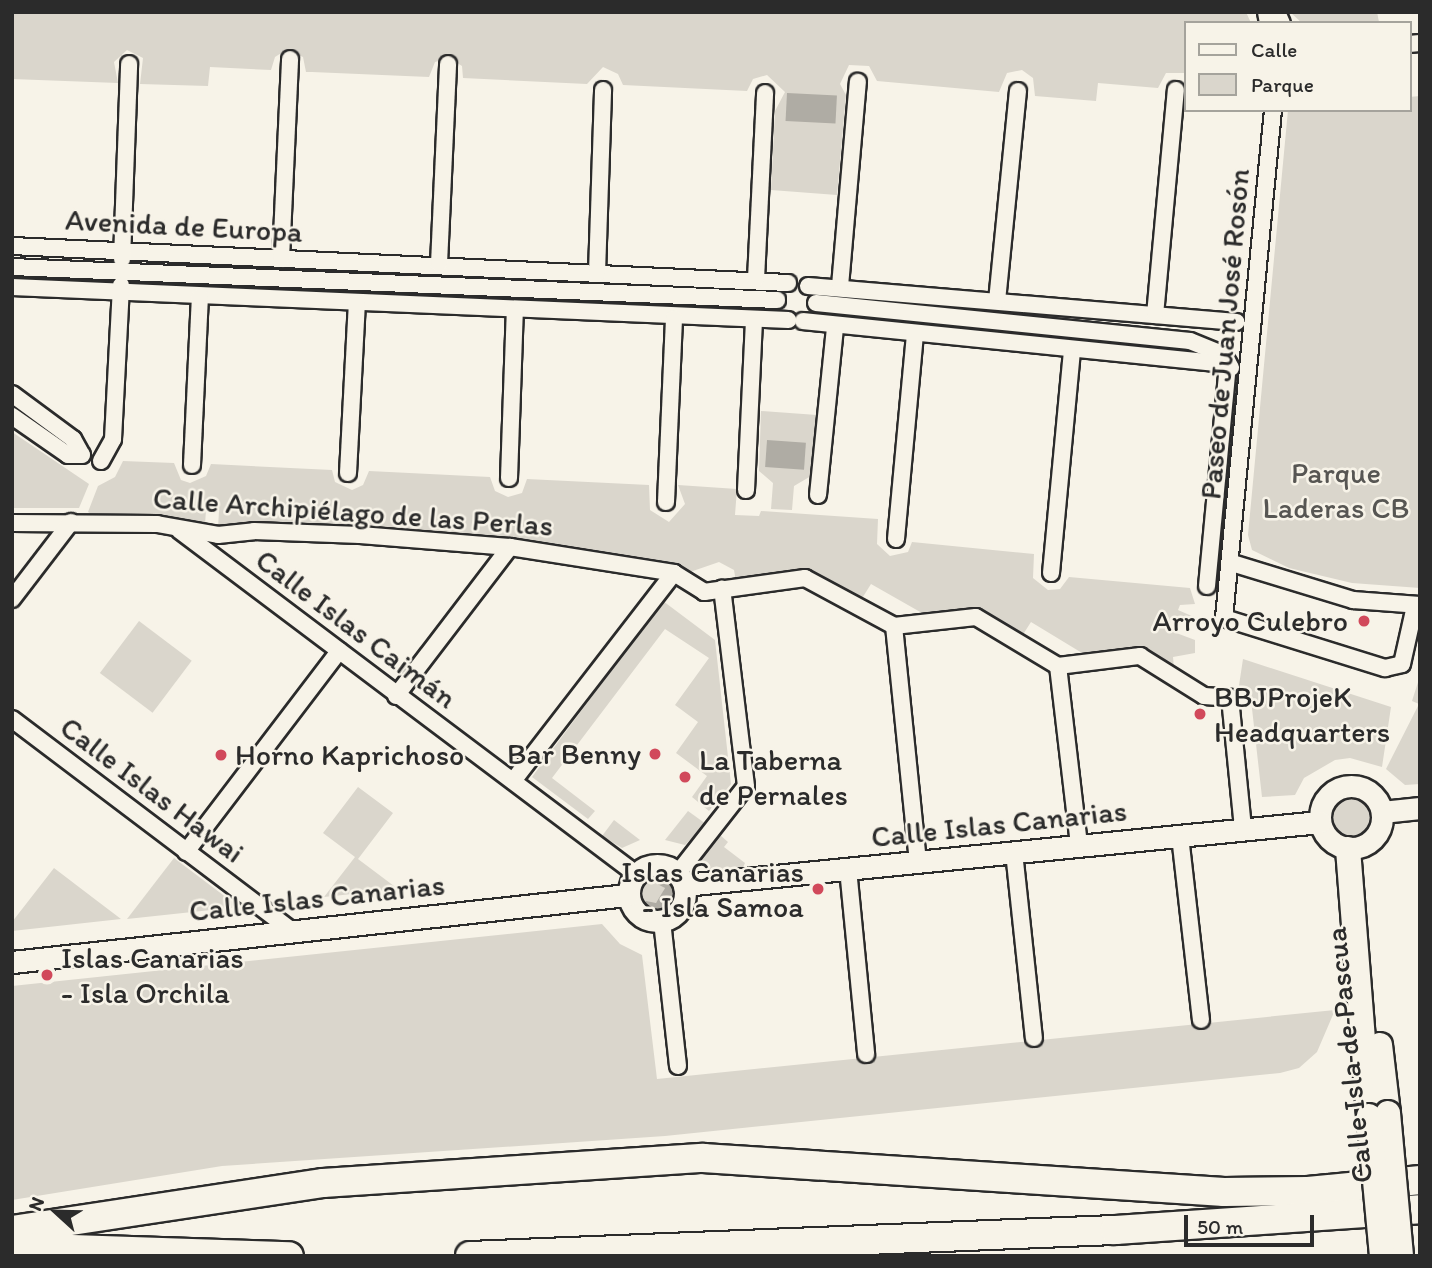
<!DOCTYPE html>
<meta charset="utf-8">
<style>
body{margin:0}
#map{position:relative;width:1432px;height:1268px;overflow:hidden;background:#f7f3e8;font-family:Itim,sans-serif}
div>[style]{position:absolute}
[style*='--x']{left:calc(var(--x)*1px);top:calc(var(--y)*1px);width:calc(var(--w)*1px);rotate:calc(var(--a)*1deg)}
.green>*{inset:0;background:#dad6cc;transform-origin:0 0}
.round{border-radius:50%}
.water>*{inset:0;background:#afaca4;transform-origin:0 0}
.roads{filter:drop-shadow(2px 0 #2b2b2b) drop-shadow(-2px 0 #2b2b2b) drop-shadow(0 2px #2b2b2b) drop-shadow(0 -2px #2b2b2b)}
.street>*{height:16px;margin:-8px;padding:0 8px;transform-origin:8px;border-radius:8px;background:#f7f3e8}
.secondary>*{height:21px;margin:-10.5px;padding:0 10.5px;transform-origin:10.5px;border-radius:10.5px;background:#f7f3e8}
.secondary>.ring{margin:-10.5px;padding:0;box-sizing:content-box;background:none;border:21px solid #f7f3e8;border-radius:50%}
.primary>*{height:24px;margin:-12px;padding:0 12px;transform-origin:12px;border-radius:12px;background:#f7f3e8}
.highway>*{height:28px;margin:-14px;padding:0 14px;transform-origin:14px;border-radius:14px;background:#f7f3e8}
.bridges{filter:drop-shadow(2px 0 #2b2b2b) drop-shadow(-2px 0 #2b2b2b) drop-shadow(0 2px #2b2b2b) drop-shadow(0 -2px #2b2b2b)}
.primary-bridge>*{height:24px;margin:-12px;padding:0 12px;transform-origin:12px;border-radius:12px;background:#f7f3e8}
.dots>*{width:19px;height:19px;translate:-50% -50%;box-sizing:border-box;border:4px solid #f7f3e8;border-radius:50%}
span{translate:-50% -50%;white-space:nowrap;text-align:center;line-height:1.15;-webkit-text-stroke:5px #f7f3e8;paint-order:stroke}
.street-label{font-size:30px;color:#2b2b2b}
.park-label{font-size:30px;color:#575653}
.poi-label{font-size:30px;color:#2b2b2b}
.right{translate:-100% -50%;text-align:right}
.left{translate:0 -50%;text-align:left}
.frame{position:absolute;inset:0;border:14px solid #2b2b2b;pointer-events:none}
.legend{position:absolute;left:1184px;top:21px;width:228px;height:91px;box-sizing:border-box;background:#f7f3e8;border:2px solid #a5a39c;margin:0;padding:9px 12px;list-style:none;font-size:21px;color:#2b2b2b}
.legend li{display:flex;align-items:center;gap:14px;height:35px}
.legend b{width:35px;border:2px solid #a5a39c}
.north{position:absolute;left:21px;top:1177px;width:70px;height:70px;-webkit-text-stroke:5px #f7f3e8;paint-order:stroke;rotate:292deg;font-size:19px;font-weight:700;line-height:28px;text-align:center;color:#2b2b2b}
.north::after{content:'';display:block;margin:auto;width:24px;height:32px;background:#2b2b2b;clip-path:polygon(50% 0,100% 100%,50% 72%,0 100%)}
.scale{position:absolute;left:1184px;top:1215px;width:130px;height:32px;box-sizing:border-box;border:4px solid #2b2b2b;border-top:0;padding-left:9px;font-size:21px;line-height:24px;white-space:nowrap;color:#2b2b2b;-webkit-text-stroke:5px #f7f3e8;paint-order:stroke}
</style>
<div id="map">
<div class="green">
<div style="clip-path:polygon(12px 12px,1246px 12px,1251px 23px,1185px 23px,1185px 73px,1166px 73px,1158px 88px,1098px 83px,1096px 101px,1035px 96px,1033px 78px,1022px 70px,1007px 73px,999px 92px,877px 81px,869px 66px,849px 65px,840px 84px,846px 95px,837px 195px,771px 190px,775px 111px,785px 92px,767px 75px,753px 79px,747px 91px,623px 85px,618px 74px,603px 67px,587px 84px,463px 78px,462px 66px,449px 58px,435px 62px,429px 77px,312px 72px,306px 72px,303px 57px,286px 50px,275px 57px,271px 70px,210px 67px,208px 86px,140px 84px,143px 58px,127px 50px,114px 62px,118px 83px,12px 79px)"></div>
<div style="clip-path:polygon(1290px 12px,1377px 12px,1379px 22px,1302px 23px)"></div>
<div style="clip-path:polygon(1420px 96px,1420px 588px,1352px 583px,1289px 568px,1252px 550px,1248px 535px,1288px 110px,1409px 110px,1409px 97px)"></div>
<div style="clip-path:polygon(761px 411px,817px 415px,811px 476px,794px 486px,792px 510px,771px 509px,773px 483px,759px 471px)"></div>
<div style="clip-path:polygon(12px 432px,89px 484px,79px 508px,12px 508px)"></div>
<div style="clip-path:polygon(123px 461px,174px 463px,181px 480px,190px 483px,206px 476px,211px 464px,332px 470px,335px 482px,352px 490px,363px 485px,369px 471px,490px 477px,495px 491px,508px 497px,522px 493px,527px 479px,649px 485px,650px 510px,669px 522px,685px 504px,678px 485px,737px 489px,735px 515px,759px 516px,761px 511px,878px 519px,877px 544px,890px 556px,908px 552px,912px 542px,1034px 554px,1033px 578px,1048px 590px,1060px 589px,1069px 577px,1190px 588px,1195px 604px,1180px 605px,1178px 610px,1194px 617px,1170px 618px,1171px 631px,1195px 640px,1195px 653px,1173px 657px,1174px 668px,1140px 650px,1087px 656px,1031px 622px,1022px 636px,977px 609px,922px 613px,871px 584px,861px 600px,818px 577px,736px 582px,734px 570px,719px 562px,690px 572px,510px 539px,254px 522px,218px 528px,219px 511px,206px 510px,205px 525px,94px 516px,88px 512px,98px 486px,115px 477px)"></div>
<div style="clip-path:polygon(663px 601px,715px 640px,731px 784px,709px 811px,692px 797px,707px 776px,676px 753px,698px 722px,675px 705px,709px 658px,665px 629px,552px 778px,595px 811px,588px 819px,532px 777px)"></div>
<div style="left:139px;top:621px;width:66px;height:65px;rotate:37deg"></div>
<div style="clip-path:polygon(1243px 659px,1391px 707px,1382px 767px,1350px 758px,1335px 760px,1304px 778px,1295px 795px,1262px 797px,1250px 691px,1238px 692px)"></div>
<div style="clip-path:polygon(1420px 676px,1420px 784px,1405px 785px,1386px 769px,1419px 704px,1412px 701px)"></div>
<div style="clip-path:polygon(358px 787px,393px 813px,358px 859px,398px 889px,324px 897px,355px 857px,323px 833px)"></div>
<div class="round" style="left:1328px;top:796px;width:44px;height:44px"></div>
<div style="clip-path:polygon(688px 811px,706px 824px,685px 845px,665px 840px)"></div>
<div style="clip-path:polygon(614px 820px,640px 840px,622px 848px,602px 836px)"></div>
<div style="clip-path:polygon(720px 835px,728px 842px,724px 847px,745px 863px,742px 870px,711px 872px,702px 867px,702px 855px)"></div>
<div style="clip-path:polygon(174px 858px,239px 907px,127px 919px)"></div>
<div style="clip-path:polygon(54px 868px,92px 897px,121px 919px,12px 931px,12px 922px)"></div>
<div style="clip-path:polygon(649px 872px,665px 888px,658px 902px,644px 907px,648px 910px,641px 906px,637px 900px,636px 891px)"></div>
<div style="clip-path:polygon(602px 924px,620px 944px,642px 955px,657px 1079px,1335px 1010px,1317px 1052px,1299px 1068px,1280px 1073px,665px 1136px,222px 1166px,12px 1200px,12px 986px)"></div>
</div>
<div class="water">
<div style="left:787px;top:93px;width:50px;height:28px;rotate:3deg"></div>
<div style="left:767px;top:440px;width:39px;height:27px;rotate:4deg"></div>
<div style="clip-path:polygon(656px 871px,669px 875px,678px 893px,672px 906px,661px 912px,644px 907px,646px 901px,656px 903px,665px 888px,646px 878px)"></div>
</div>
<div class="roads">
<div class="street">
<div style="--x:1266;--y:12;--w:11;--a:80"></div>
<div style="--x:1277;--y:12;--w:12;--a:66"></div>
<div style="--x:1409;--y:44;--w:11;--a:-5"></div>
<div style="--x:1273;--y:110;--w:510;--a:95.51"></div>
<div style="--x:1224;--y:618;--w:169;--a:17.3"></div>
<div style="--x:1385;--y:668;--w:17;--a:-13"></div>
<div style="--x:1402;--y:664;--w:59;--a:-77.4"></div>
<div style="--x:12;--y:246;--w:777;--a:2.73"></div>
<div style="--x:122;--y:259;--w:195;--a:-87.9"></div>
<div style="--x:281;--y:259;--w:200;--a:-87.4"></div>
<div style="--x:439;--y:264;--w:200;--a:-87.4"></div>
<div style="--x:12;--y:267;--w:766;--a:2.47"></div>
<div style="--x:597;--y:273;--w:183;--a:-88.1"></div>
<div style="--x:756;--y:279;--w:186;--a:-87.2"></div>
<div style="--x:808;--y:286;--w:430;--a:4.8"></div>
<div style="--x:840;--y:286;--w:205;--a:-85"></div>
<div style="--x:12;--y:287;--w:777;--a:2.44"></div>
<div style="--x:997;--y:301;--w:211;--a:-84.3"></div>
<div style="--x:816;--y:303;--w:376;--a:5.8"></div>
<div style="--x:1190;--y:341;--w:35;--a:22"></div>
<div style="--x:1223;--y:354;--w:16;--a:60"></div>
<div style="--x:1155;--y:315;--w:226;--a:-84.7"></div>
<div style="--x:803;--y:321;--w:427;--a:5.8"></div>
<div style="--x:1228;--y:364;--w:223;--a:95.4"></div>
<div style="--x:12;--y:394;--w:76;--a:36.4"></div>
<div style="--x:73;--y:439;--w:18;--a:61"></div>
<div style="--x:82;--y:455;--w:14;--a:180"></div>
<div style="--x:68;--y:455;--w:68;--a:-145.1"></div>
<div style="--x:101;--y:461;--w:25;--a:-61"></div>
<div style="--x:113;--y:439;--w:154;--a:-87"></div>
<div style="--x:192;--y:465;--w:169;--a:-87.3"></div>
<div style="--x:348;--y:473;--w:170;--a:-87"></div>
<div style="--x:509;--y:478;--w:168;--a:-88"></div>
<div style="--x:746;--y:490;--w:169;--a:-87.3"></div>
<div style="--x:818;--y:495;--w:169;--a:-84.2"></div>
<div style="--x:666;--y:502;--w:184;--a:-87.5"></div>
<div style="--x:12;--y:523;--w:145;--a:0.4"></div>
<div style="--x:157;--y:524;--w:62;--a:10.2"></div>
<div style="--x:218;--y:535;--w:36;--a:-6"></div>
<div style="--x:254;--y:531;--w:106;--a:2.2"></div>
<div style="--x:360;--y:535;--w:150;--a:4.6"></div>
<div style="--x:510;--y:547;--w:166;--a:9"></div>
<div style="--x:674;--y:573;--w:36;--a:32"></div>
<div style="--x:704;--y:592;--w:102;--a:-7.9"></div>
<div style="--x:805;--y:578;--w:101;--a:28.3"></div>
<div style="--x:894;--y:626;--w:82;--a:-6.3"></div>
<div style="--x:976;--y:617;--w:96;--a:30.9"></div>
<div style="--x:1058;--y:666;--w:83;--a:-7"></div>
<div style="--x:1140;--y:656;--w:75;--a:32"></div>
<div style="--x:1204;--y:696;--w:26;--a:4"></div>
<div style="--x:1230;--y:698;--w:132;--a:84.3"></div>
<div style="--x:179;--y:530;--w:572;--a:36.97"></div>
<div style="--x:896;--y:539;--w:205;--a:-84.7"></div>
<div style="--x:1232;--y:563;--w:127;--a:17"></div>
<div style="--x:1353;--y:600;--w:67;--a:4.3"></div>
<div style="--x:1051;--y:573;--w:223;--a:-84.6"></div>
<div style="--x:12;--y:599;--w:97;--a:-52.5"></div>
<div style="--x:894;--y:626;--w:237;--a:84.2"></div>
<div style="--x:1058;--y:666;--w:181;--a:83.3"></div>
<div style="--x:396;--y:696;--w:188;--a:-52.6"></div>
<div style="--x:12;--y:719;--w:350;--a:37.1"></div>
<div style="--x:513;--y:781;--w:263;--a:-52.3"></div>
<div style="--x:1180;--y:836;--w:185;--a:83.5"></div>
<div style="--x:186;--y:852;--w:253;--a:-52.7"></div>
<div style="--x:1014;--y:852;--w:187;--a:83.9"></div>
<div style="--x:848;--y:869;--w:186;--a:84.4"></div>
<div style="--x:678;--y:873;--w:110;--a:-52"></div>
<div style="--x:746;--y:786;--w:199;--a:-96.9"></div>
<div style="--x:662;--y:921;--w:146;--a:83.7"></div>
</div>
<div class="secondary">
<div class="ring" style="left:1320px;top:786px;width:41px;height:41px"></div>
<div style="--x:1382;--y:812;--w:38;--a:-6"></div>
<div class="ring" style="left:629px;top:865px;width:35px;height:35px"></div>
<div style="--x:684;--y:885;--w:639;--a:-5.66"></div>
<div style="--x:12;--y:962;--w:619;--a:-6.22"></div>
</div>
<div class="primary">
<div style="--x:1348;--y:849;--w:268;--a:85.5"></div>
<div style="--x:1380;--y:1045;--w:68;--a:83.3"></div>
</div>
<div class="highway">
<div style="--x:12;--y:1230;--w:315;--a:-8.6"></div>
<div style="--x:323;--y:1183;--w:381;--a:-3.8"></div>
<div style="--x:703;--y:1158;--w:522;--a:3.73"></div>
<div style="--x:1224;--y:1192;--w:84;--a:-0.7"></div>
<div style="--x:1308;--y:1191;--w:113;--a:-5.6"></div>
<div style="--x:12;--y:1247;--w:277;--a:1.9"></div>
<div style="--x:470;--y:1256;--w:646;--a:-2.31"></div>
<div style="--x:1115;--y:1230;--w:306;--a:-3.9"></div>
</div>
</div>
<div class="bridges">
<div class="primary-bridge">
<div style="--x:1388;--y:1113;--w:144;--a:84.8"></div>
<div style="--x:1369;--y:1116;--w:141;--a:84.7"></div>
</div>
</div>
<div class="dots">
<div style="left:1364px;top:621px;background:#d1495b"></div>
<div style="left:1200px;top:714px;background:#d1495b"></div>
<div style="left:655px;top:754px;background:#d1495b"></div>
<div style="left:221px;top:755px;background:#d1495b"></div>
<div style="left:685px;top:777px;background:#d1495b"></div>
<div style="left:818px;top:889px;background:#d1495b"></div>
<div style="left:47px;top:975px;background:#d1495b"></div>
</div>
<div class="street-label">
<span style="left:184px;top:226px;rotate:3deg">Avenida de Europa</span>
<span style="left:1225px;top:334px;rotate:-85deg">Paseo de Juan José Rosón</span>
<span style="left:353px;top:512px;rotate:4deg">Calle Archipiélago de las Perlas</span>
<span style="left:356px;top:629px;rotate:37deg">Calle Islas Caimán</span>
<span style="left:152px;top:790px;rotate:37deg">Calle Islas Hawai</span>
<span style="left:999px;top:824px;rotate:-6deg">Calle Islas Canarias</span>
<span style="left:317px;top:898px;rotate:-6deg">Calle Islas Canarias</span>
<span style="left:1349px;top:1055px;rotate:-96deg">Calle Isla de Pascua</span>
</div>
<div class="park-label">
<span style="left:1336px;top:490px">Parque<br>Laderas CB</span>
</div>
<div class="poi-label">
<span class="right" style="left:1348px;top:621px">Arroyo Culebro</span>
<span class="left" style="left:1214px;top:714px">BBJProjeK<br>Headquarters</span>
<span class="right" style="left:641px;top:754px">Bar Benny</span>
<span class="left" style="left:235px;top:755px">Horno Kaprichoso</span>
<span class="left" style="left:699px;top:777px">La Taberna<br>de Pernales</span>
<span class="right" style="left:804px;top:889px">Islas Canarias<br>- Isla Samoa</span>
<span class="left" style="left:61px;top:975px">Islas Canarias<br>- Isla Orchila</span>
</div>
<div class="frame"></div>
<ul class="legend">
<li><b style="height:9px;background:#f7f3e8"></b>Calle</li>
<li><b style="height:19px;background:#dad6cc"></b>Parque</li>
</ul>
<div class="north">N</div>
<div class="scale">50 m</div>
</div>
